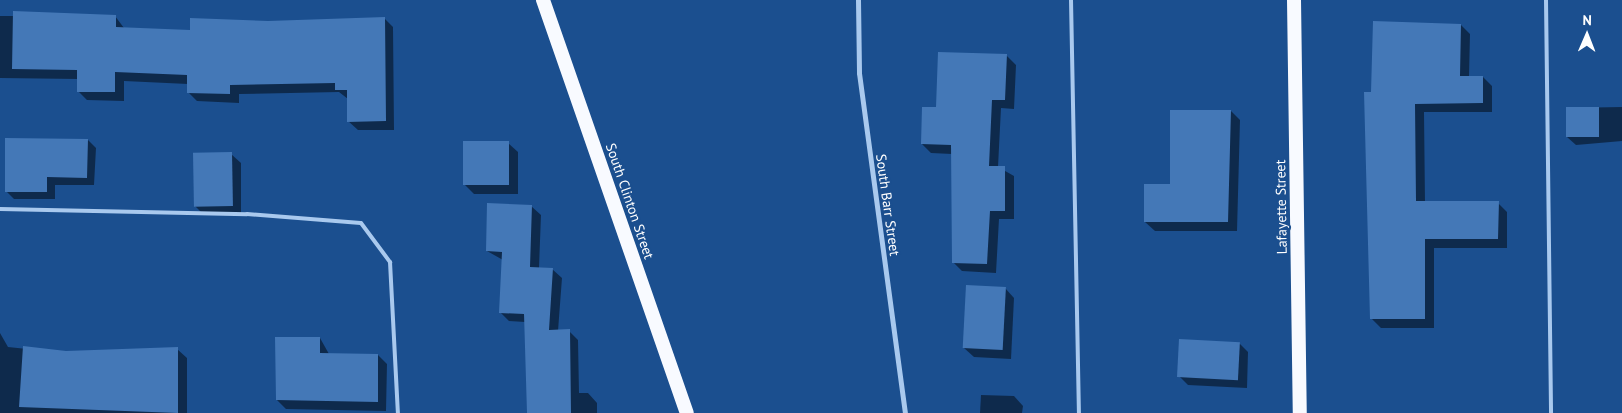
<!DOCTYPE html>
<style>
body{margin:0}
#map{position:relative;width:1622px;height:413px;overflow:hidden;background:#1b4f8f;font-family:"PT Sans",sans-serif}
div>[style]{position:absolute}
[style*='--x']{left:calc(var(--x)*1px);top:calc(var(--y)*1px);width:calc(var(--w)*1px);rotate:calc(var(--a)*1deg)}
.shadow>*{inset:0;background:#0007}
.building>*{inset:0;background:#4478b7;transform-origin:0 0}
.service>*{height:4px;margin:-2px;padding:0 2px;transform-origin:2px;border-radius:2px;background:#a9c9ee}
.minor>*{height:5px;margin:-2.5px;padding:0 2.5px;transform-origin:2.5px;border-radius:2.5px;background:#a9c9ee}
.trunk>*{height:14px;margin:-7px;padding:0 7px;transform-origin:7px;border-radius:7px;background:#f8faff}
span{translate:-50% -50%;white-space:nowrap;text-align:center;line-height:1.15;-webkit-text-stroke:4px #1b4f8f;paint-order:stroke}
.street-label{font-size:14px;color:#fff}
.north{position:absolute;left:1562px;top:10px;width:50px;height:50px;-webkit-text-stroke:4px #1b4f8f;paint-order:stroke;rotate:1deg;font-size:14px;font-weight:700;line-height:20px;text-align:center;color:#fff}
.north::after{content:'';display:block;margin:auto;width:18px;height:22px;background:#fff;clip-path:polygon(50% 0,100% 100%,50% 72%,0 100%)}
</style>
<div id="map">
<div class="shadow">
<div style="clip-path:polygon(0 16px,115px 16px,124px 28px,191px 31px,384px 18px,393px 27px,394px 130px,358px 130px,348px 121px,348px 99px,339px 92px,239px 94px,239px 103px,197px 101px,188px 92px,188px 84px,124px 81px,124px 101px,87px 100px,78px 91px,78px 79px,0 78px)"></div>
<div style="clip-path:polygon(1461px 25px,1470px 34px,1469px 77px,1483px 77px,1492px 86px,1492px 112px,1424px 112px,1425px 203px,1498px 203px,1507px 212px,1507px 248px,1434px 248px,1434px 328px,1381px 328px,1372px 319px,1372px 93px)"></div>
<div style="clip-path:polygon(1006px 55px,1016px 65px,1014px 109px,1001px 108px,998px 167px,1014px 176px,1014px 219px,999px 219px,996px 273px,962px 271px,953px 262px,952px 154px,931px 153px,922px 144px,938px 108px)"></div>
<div style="clip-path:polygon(1622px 107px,1622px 141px,1576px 145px,1567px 137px,1567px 108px)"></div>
<div style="clip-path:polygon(1231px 111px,1240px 120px,1237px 231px,1155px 231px,1145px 222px)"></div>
<div style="clip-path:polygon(88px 140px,96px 148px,94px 185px,55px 185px,55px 199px,14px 199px,6px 191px)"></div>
<div style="clip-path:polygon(508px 143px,518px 152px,518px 194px,474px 194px,465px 185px)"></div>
<div style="clip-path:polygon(231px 154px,241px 163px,241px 214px,204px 215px,195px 206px)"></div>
<div style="clip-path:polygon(531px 206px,541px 215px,539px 268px,552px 269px,562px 278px,558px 331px,569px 331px,578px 340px,579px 393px,588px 393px,597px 403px,597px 413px,528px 413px,525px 322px,509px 321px,500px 312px,503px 260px,487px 251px)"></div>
<div style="clip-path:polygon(1005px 288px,1014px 298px,1011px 359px,974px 357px,964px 348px)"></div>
<div style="clip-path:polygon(0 333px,8px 347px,66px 353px,177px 349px,187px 358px,187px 413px,0 413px)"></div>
<div style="clip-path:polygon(320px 338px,329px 354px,378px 355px,387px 364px,386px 411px,286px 409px,277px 400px)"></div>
<div style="clip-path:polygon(1239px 343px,1248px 352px,1247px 388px,1188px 385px,1179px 376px)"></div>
<div style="clip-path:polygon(981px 395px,1014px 396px,1023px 406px,1022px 413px,980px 413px)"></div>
</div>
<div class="building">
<div style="clip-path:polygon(13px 11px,116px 15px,116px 27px,190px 30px,190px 18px,268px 21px,385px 17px,386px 121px,347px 122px,347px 90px,335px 90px,335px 83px,230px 85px,230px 94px,187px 93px,187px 75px,115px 72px,115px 92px,77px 92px,77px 70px,12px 69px)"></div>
<div style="clip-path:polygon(1373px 21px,1461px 24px,1460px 76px,1483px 76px,1483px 103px,1415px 104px,1416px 201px,1499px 201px,1498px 239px,1425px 239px,1425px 319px,1370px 319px,1364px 92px,1371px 92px)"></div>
<div style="clip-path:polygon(938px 52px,1007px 54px,1005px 100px,992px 100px,989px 166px,1005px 166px,1005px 211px,990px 211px,987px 264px,952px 263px,951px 145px,921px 144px,922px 107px,936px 107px)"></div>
<div style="left:1566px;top:107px;width:33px;height:30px"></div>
<div style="clip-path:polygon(1170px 110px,1231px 110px,1228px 222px,1144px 222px,1144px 184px,1170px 184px)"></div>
<div style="clip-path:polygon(5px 138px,88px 139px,87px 178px,47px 177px,47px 192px,5px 192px)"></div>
<div style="left:509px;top:141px;width:44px;height:46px;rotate:90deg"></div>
<div style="left:232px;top:152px;width:54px;height:39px;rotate:89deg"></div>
<div style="clip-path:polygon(487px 203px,532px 205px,530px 267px,553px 268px,549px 330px,570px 329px,571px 413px,527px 413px,524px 314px,499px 313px,502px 252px,486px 251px)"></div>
<div style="left:966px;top:285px;width:40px;height:63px;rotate:3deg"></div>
<div style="clip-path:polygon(275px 337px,320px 337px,320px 353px,378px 354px,378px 402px,276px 400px)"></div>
<div style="left:1179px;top:339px;width:61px;height:38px;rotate:3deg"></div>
<div style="clip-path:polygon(23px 346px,66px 351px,178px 347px,178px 413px,19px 407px)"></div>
</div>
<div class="service">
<div style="--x:1071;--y:0;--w:413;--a:88.9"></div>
<div style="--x:1546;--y:0;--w:413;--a:89.3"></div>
<div style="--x:0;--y:209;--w:247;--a:1.2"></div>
<div style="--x:247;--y:214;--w:114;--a:4.5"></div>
<div style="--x:361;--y:223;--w:49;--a:53.4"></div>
<div style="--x:390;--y:262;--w:151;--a:87"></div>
</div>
<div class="minor">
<div style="--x:858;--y:0;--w:73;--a:89.2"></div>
<div style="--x:859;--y:73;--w:343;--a:82.3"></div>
</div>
<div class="trunk">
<div style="--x:543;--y:0;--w:437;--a:70.8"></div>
<div style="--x:1294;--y:0;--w:413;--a:89.2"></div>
</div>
<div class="street-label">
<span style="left:630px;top:201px;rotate:71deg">South Clinton Street</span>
<span style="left:888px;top:205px;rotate:82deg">South Barr Street</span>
<span style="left:1281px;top:207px;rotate:-91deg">Lafayette Street</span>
</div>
<div class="north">N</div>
</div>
